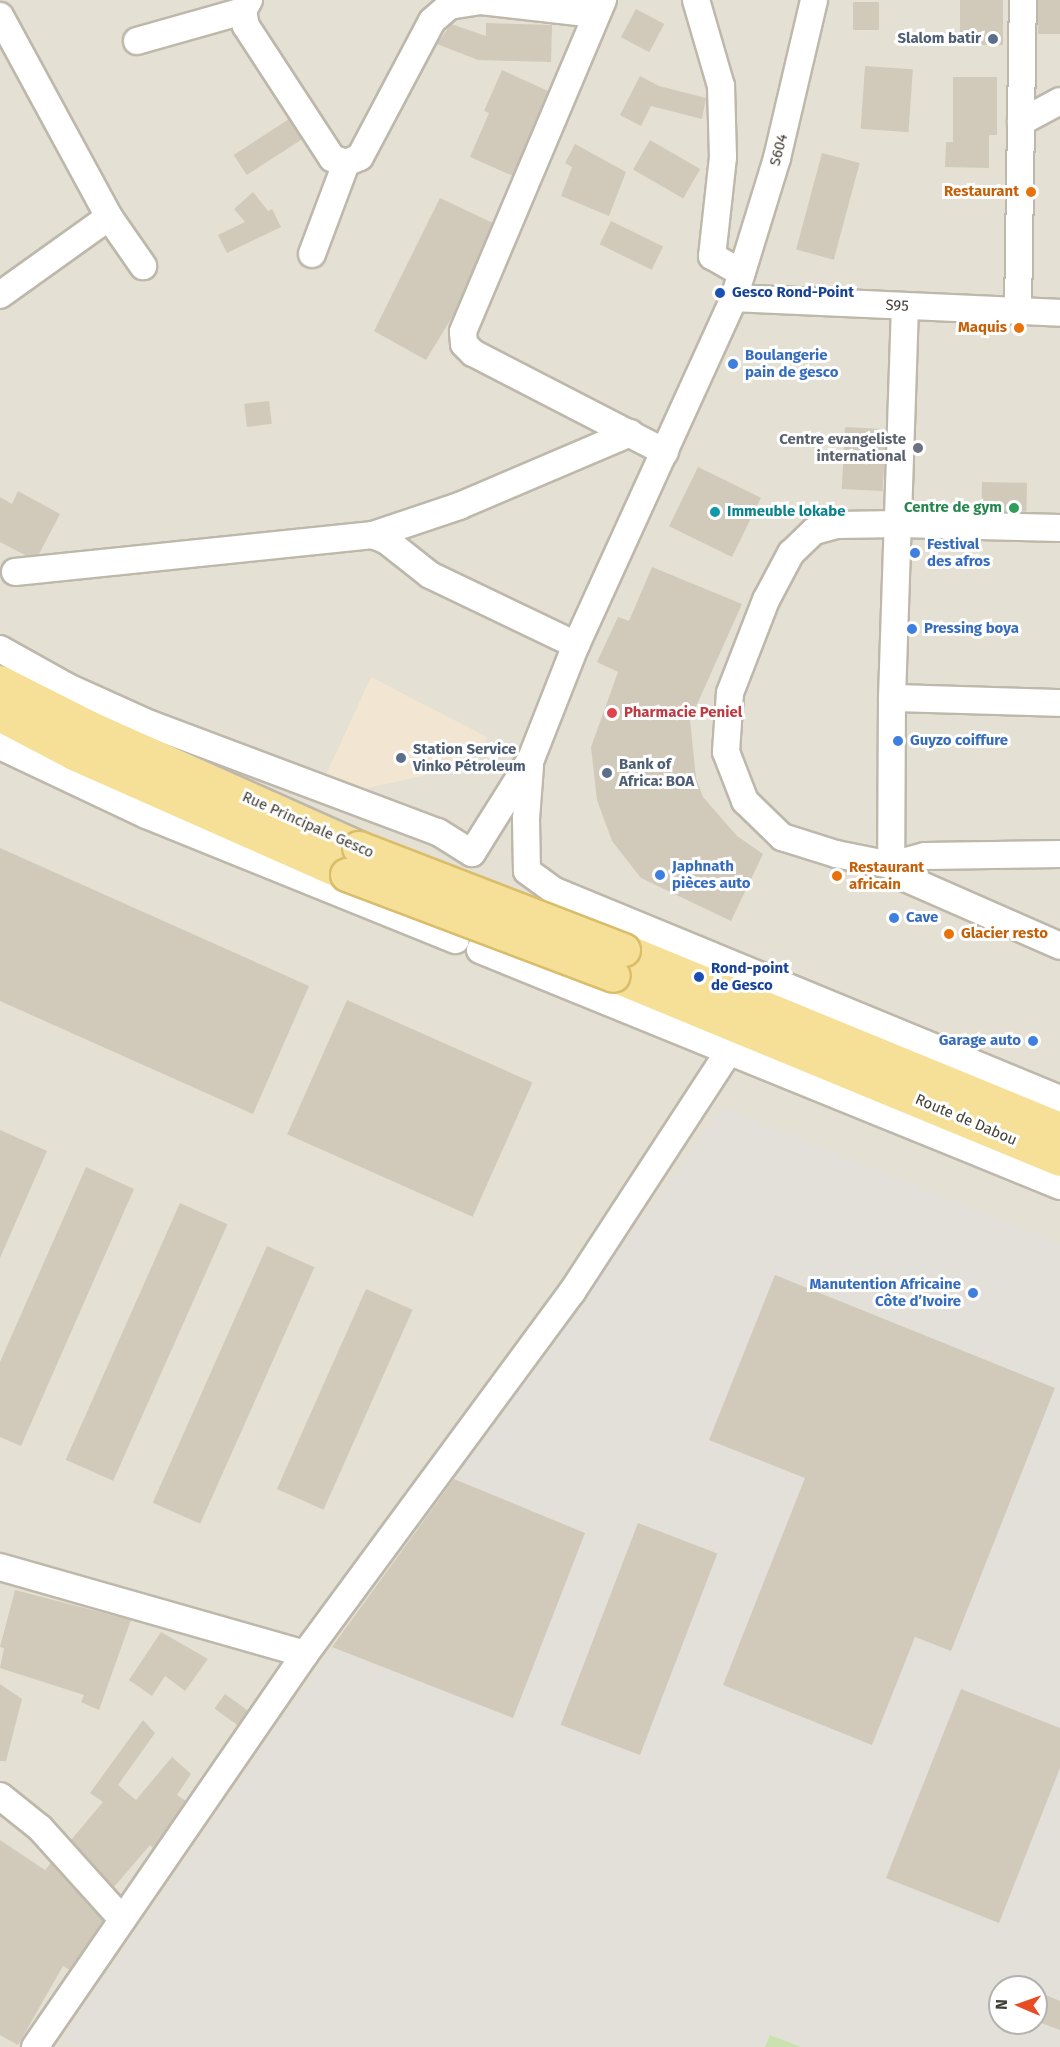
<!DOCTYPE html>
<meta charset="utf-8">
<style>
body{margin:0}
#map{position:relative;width:1060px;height:2047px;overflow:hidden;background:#f1eee4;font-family:"Fira Sans",sans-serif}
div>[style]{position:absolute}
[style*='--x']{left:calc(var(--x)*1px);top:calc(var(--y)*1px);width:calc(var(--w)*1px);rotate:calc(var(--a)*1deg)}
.residential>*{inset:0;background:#e4e0d3}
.commercial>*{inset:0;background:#f2e5d1}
.industrial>*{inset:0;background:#e3dfd9}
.green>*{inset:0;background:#c9e2b0}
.building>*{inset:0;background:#d1cabb;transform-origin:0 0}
.roads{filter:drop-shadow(2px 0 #beb8ab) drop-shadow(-2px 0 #beb8ab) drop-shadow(0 2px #beb8ab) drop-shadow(0 -2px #beb8ab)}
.minor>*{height:26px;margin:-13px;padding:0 13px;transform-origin:13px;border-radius:13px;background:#fff}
.major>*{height:32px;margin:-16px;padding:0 16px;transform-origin:16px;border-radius:16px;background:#f6e098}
.bridges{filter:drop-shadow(2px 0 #d9bd6a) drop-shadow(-2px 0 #d9bd6a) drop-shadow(0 2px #d9bd6a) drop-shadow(0 -2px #d9bd6a)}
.major-bridge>*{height:32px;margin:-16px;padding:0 16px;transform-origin:16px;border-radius:16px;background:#f6e098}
.dots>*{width:16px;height:16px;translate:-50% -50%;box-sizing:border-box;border:3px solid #fff;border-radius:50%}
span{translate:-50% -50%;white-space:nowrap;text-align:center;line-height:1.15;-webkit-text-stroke:6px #fff;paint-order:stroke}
.service-label{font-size:15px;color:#4e5e75;font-weight:700}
.right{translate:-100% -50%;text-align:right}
.left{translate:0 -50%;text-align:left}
.street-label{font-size:15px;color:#423e35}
.food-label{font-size:15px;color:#c56008;font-weight:700}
.transit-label{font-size:15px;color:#164399;font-weight:700}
.shop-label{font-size:15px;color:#366cbe;font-weight:700}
.worship-label{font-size:15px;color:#5b616d;font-weight:700}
.leisure-label{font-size:15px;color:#27864d;font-weight:700}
.culture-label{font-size:15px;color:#0d838f;font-weight:700}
.health-label{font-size:15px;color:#be3a42;font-weight:700}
.north{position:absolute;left:988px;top:1975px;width:60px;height:60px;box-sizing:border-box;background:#fff;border:2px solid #b3b2ae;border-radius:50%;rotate:272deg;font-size:16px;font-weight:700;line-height:24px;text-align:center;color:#423e35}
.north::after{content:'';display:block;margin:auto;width:21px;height:27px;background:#e84c24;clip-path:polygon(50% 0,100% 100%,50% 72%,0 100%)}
</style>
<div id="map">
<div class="residential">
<div style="clip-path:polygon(evenodd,0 0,1060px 0,1060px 2047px,0 2047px,0 0,1000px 1987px,1036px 1987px,1036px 2023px,1000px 2023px,1000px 1987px)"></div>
</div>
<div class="commercial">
<div style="clip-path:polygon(371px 677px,487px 737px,485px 750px,430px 774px,364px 789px,325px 777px)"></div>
</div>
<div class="industrial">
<div style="clip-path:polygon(evenodd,722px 1107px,1060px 1243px,1060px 2047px,75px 2047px,61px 2041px,297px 1697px,722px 1107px,1000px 1987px,1036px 1987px,1036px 2023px,1000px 2023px,1000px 1987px)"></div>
</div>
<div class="green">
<div style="clip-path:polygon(770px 2035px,801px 2047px,765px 2047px)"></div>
</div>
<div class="building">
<div style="left:960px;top:0;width:43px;height:45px"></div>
<div style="left:1038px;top:0;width:22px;height:34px"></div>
<div style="left:853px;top:2px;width:26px;height:28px"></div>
<div style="left:636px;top:9px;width:32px;height:32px;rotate:28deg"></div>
<div style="clip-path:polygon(486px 23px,552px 25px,551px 62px,478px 60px,437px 44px,451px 24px,486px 36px)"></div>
<div style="left:865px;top:66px;width:48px;height:63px;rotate:4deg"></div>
<div style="clip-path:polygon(502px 70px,548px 91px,513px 176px,470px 157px,489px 113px,484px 111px)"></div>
<div style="clip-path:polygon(640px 76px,659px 86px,706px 98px,702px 119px,651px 106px,641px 126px,620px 115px)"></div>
<div style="clip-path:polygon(953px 77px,997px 77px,997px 135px,989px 135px,989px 168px,945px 167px,946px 142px,953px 142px)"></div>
<div style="left:289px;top:119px;width:24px;height:66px;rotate:57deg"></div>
<div style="left:650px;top:140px;width:58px;height:34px;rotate:30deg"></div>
<div style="clip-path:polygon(575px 144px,626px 172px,609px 216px,561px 196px,572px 167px,565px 163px)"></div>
<div style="left:822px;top:153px;width:39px;height:100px;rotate:15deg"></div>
<div style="clip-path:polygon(253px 192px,268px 211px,272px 209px,281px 227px,227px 253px,218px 235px,245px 222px,234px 209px)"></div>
<div style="clip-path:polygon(440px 198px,493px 223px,454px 314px,426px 360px,374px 331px)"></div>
<div style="left:611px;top:221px;width:58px;height:26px;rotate:26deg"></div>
<div style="left:269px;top:401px;width:23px;height:25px;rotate:83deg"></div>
<div style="left:845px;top:427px;width:41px;height:62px;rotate:3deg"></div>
<div style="left:698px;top:467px;width:70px;height:66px;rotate:26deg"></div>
<div style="left:982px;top:482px;width:45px;height:29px;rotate:1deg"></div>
<div style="clip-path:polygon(18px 491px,60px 514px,39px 554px,27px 556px,0 542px,0 497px,12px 504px)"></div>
<div style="clip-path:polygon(652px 567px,742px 604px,690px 720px,696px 778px,703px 797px,737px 836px,763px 854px,731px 921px,641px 878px,612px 841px,597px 800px,591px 747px,618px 672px,597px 662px,618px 617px,629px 621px)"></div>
<div style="clip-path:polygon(0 848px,309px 986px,253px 1114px,0 1001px)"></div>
<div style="left:347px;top:1000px;width:203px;height:147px;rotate:24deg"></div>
<div style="clip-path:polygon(0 1130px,47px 1151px,0 1258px)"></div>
<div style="clip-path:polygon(86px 1167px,134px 1189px,21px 1446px,0 1437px,0 1362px)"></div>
<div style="left:180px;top:1203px;width:52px;height:281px;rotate:24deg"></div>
<div style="left:267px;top:1246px;width:52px;height:281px;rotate:24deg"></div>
<div style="clip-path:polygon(775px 1275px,1055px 1388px,951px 1651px,915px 1637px,872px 1745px,723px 1685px,805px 1478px,709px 1440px)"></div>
<div style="left:366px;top:1289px;width:51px;height:219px;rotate:24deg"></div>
<div style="clip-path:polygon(454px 1479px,585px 1533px,513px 1718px,332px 1647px)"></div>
<div style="left:638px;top:1523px;width:85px;height:216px;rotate:21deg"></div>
<div style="clip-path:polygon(15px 1590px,131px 1620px,99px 1710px,81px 1702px,84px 1695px,0 1668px,4px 1648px,0 1647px)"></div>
<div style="clip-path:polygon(161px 1632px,208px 1659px,185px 1691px,165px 1676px,152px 1696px,129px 1680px)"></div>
<div style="clip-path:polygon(0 1684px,22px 1699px,6px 1761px,0 1761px)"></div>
<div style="clip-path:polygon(961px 1689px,1060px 1728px,1060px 1768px,999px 1923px,886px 1878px)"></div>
<div style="left:225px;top:1694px;width:29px;height:18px;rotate:36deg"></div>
<div style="clip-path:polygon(143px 1720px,155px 1733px,118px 1785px,136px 1800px,172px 1757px,191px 1774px,177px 1795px,186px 1801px,153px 1848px,150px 1845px,114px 1887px,71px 1840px,103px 1802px,90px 1793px)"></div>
<div style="clip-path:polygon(0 1840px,45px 1870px,51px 1863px,103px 1921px,70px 1970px,63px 1966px,18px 2045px,0 2035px)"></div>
<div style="clip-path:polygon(1036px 1991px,1060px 2001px,1060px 2030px,1036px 2021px)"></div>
</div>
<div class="roads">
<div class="minor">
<div style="--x:249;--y:0;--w:13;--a:119"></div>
<div style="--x:243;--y:11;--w:15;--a:79"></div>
<div style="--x:246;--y:26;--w:158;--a:56.9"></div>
<div style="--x:332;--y:158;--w:15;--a:20"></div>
<div style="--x:346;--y:163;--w:15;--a:-23"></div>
<div style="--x:360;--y:157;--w:154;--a:-62.1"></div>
<div style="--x:432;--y:21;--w:23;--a:-41"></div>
<div style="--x:449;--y:6;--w:32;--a:-9"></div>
<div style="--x:481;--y:1;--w:115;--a:6.5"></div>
<div style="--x:603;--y:0;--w:360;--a:112.9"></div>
<div style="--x:463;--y:332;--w:12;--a:85"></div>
<div style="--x:464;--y:344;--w:13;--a:45"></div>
<div style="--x:473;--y:353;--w:216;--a:27.3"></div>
<div style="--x:696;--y:0;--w:90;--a:73.8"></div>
<div style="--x:721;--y:86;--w:71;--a:88.4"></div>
<div style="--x:723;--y:157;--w:100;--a:96.3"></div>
<div style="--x:712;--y:256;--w:34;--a:30"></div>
<div style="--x:0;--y:16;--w:229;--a:61.5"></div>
<div style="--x:109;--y:217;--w:60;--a:55.2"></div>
<div style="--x:137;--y:41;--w:110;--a:-15.8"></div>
<div style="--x:1021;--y:122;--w:44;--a:-28.3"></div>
<div style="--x:312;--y:254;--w:97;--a:-69.5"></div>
<div style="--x:0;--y:295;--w:134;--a:-35.6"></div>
<div style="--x:734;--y:298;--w:326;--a:2.6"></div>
<div style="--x:905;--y:306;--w:392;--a:91.9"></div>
<div style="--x:892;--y:698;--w:167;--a:90.3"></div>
<div style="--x:891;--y:865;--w:35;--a:-15"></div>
<div style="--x:925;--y:856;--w:135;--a:-0.8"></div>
<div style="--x:1018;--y:311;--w:311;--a:-89.1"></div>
<div style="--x:1060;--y:528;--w:160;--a:-178.6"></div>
<div style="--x:900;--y:524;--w:63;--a:179.1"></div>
<div style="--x:837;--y:525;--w:24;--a:165"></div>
<div style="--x:814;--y:531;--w:32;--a:136"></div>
<div style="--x:791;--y:553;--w:53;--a:118"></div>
<div style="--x:766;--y:600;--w:100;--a:111.2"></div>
<div style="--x:730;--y:693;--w:59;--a:93.9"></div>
<div style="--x:726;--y:752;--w:53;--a:68.8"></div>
<div style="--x:745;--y:801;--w:52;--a:44.2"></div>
<div style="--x:782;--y:837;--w:57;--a:17.5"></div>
<div style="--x:836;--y:854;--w:56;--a:11.3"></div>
<div style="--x:891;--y:865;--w:17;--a:45"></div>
<div style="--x:903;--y:877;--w:171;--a:23.7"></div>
<div style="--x:373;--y:535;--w:91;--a:-18.6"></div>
<div style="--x:459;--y:506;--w:186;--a:-23.1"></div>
<div style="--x:15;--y:572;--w:360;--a:-5.9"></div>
<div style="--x:373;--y:535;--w:15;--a:23"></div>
<div style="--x:387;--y:541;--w:55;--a:38.3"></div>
<div style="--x:430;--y:575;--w:162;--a:25.6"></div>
<div style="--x:0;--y:649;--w:78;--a:29.2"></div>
<div style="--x:68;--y:687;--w:90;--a:24.3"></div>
<div style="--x:150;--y:724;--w:308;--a:20.6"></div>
<div style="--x:438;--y:832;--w:40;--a:32"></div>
<div style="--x:472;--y:853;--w:111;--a:-57.9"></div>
<div style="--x:531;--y:759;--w:123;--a:-68.5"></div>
<div style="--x:576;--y:645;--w:381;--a:-65.5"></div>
<div style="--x:734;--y:298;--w:146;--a:-72.9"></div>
<div style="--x:777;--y:158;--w:162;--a:-76.8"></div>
<div style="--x:892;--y:698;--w:168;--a:1.7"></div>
<div style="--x:0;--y:746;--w:161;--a:25.3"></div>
<div style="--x:146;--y:815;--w:334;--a:22"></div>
<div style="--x:530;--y:766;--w:53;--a:94.3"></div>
<div style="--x:526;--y:819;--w:52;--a:88.9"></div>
<div style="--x:527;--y:871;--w:34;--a:36"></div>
<div style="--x:555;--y:891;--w:546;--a:22.39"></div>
<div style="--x:480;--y:950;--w:626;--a:22.14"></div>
<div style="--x:0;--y:1567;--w:317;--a:15.9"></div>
<div style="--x:0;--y:1796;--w:51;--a:38.7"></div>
<div style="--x:40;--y:1828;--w:121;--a:48"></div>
<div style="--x:35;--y:2047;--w:477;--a:-55.5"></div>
<div style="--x:305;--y:1654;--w:450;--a:-53.6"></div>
<div style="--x:572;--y:1292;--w:288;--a:-56.9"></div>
</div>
<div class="major">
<div style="--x:0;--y:682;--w:100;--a:26.8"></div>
<div style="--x:89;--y:727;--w:296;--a:24.1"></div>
<div style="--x:0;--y:715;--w:84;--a:27.8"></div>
<div style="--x:74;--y:754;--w:299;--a:23.9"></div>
<div style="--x:624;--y:950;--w:471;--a:22.3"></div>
<div style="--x:614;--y:976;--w:482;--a:22.4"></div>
</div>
</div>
<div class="bridges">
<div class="major-bridge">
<div style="--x:359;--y:848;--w:284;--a:21.1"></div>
<div style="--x:347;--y:875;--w:285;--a:20.7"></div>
</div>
</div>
<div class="dots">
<div style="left:993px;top:39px;background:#5c6f8a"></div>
<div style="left:1031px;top:192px;background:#e8710a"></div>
<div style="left:720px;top:293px;background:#1a4fb4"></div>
<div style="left:1019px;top:328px;background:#e8710a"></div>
<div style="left:733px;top:364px;background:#3f7fe0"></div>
<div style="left:918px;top:448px;background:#6b7280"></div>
<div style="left:1014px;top:508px;background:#2e9e5b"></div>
<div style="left:715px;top:512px;background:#0f9aa8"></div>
<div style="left:915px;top:553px;background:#3f7fe0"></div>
<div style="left:912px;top:629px;background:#3f7fe0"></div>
<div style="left:612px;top:713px;background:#e0444e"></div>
<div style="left:898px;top:741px;background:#3f7fe0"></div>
<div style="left:401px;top:758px;background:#5c6f8a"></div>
<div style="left:607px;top:773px;background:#5c6f8a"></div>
<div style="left:660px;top:875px;background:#3f7fe0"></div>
<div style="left:837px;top:876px;background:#e8710a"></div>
<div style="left:894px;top:918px;background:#3f7fe0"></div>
<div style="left:949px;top:934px;background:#e8710a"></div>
<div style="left:699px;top:977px;background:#1a4fb4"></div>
<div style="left:1033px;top:1041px;background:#3f7fe0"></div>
<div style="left:973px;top:1293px;background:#3f7fe0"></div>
</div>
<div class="service-label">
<span class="right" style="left:981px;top:39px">Slalom batir</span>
<span class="left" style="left:413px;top:758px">Station Service<br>Vinko Pétroleum</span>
<span class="left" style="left:619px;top:773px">Bank of<br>Africa: BOA</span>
</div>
<div class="street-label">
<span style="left:779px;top:150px;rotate:-75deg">S604</span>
<span style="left:897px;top:306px;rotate:3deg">S95</span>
<span style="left:308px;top:825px;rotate:24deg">Rue Principale Gesco</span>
<span style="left:966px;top:1120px;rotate:23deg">Route de Dabou</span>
</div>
<div class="food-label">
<span class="right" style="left:1019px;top:192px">Restaurant</span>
<span class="right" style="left:1007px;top:328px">Maquis</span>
<span class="left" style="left:849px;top:876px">Restaurant<br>africain</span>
<span class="left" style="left:961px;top:934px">Glacier resto</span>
</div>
<div class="transit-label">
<span class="left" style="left:732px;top:293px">Gesco Rond-Point</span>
<span class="left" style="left:711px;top:977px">Rond-point<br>de Gesco</span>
</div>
<div class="shop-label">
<span class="left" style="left:745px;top:364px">Boulangerie<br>pain de gesco</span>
<span class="left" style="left:927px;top:553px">Festival<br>des afros</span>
<span class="left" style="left:924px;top:629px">Pressing boya</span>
<span class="left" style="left:910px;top:741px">Guyzo coiffure</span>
<span class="left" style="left:672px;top:875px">Japhnath<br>pièces auto</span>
<span class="left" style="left:906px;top:918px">Cave</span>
<span class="right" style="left:1021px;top:1041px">Garage auto</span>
<span class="right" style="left:961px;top:1293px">Manutention Africaine<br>Côte d’Ivoire</span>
</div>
<div class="worship-label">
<span class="right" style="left:906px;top:448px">Centre evangeliste<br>international</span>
</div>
<div class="leisure-label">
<span class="right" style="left:1002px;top:508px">Centre de gym</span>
</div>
<div class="culture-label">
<span class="left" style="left:727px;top:512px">Immeuble lokabe</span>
</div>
<div class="health-label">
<span class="left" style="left:624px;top:713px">Pharmacie Peniel</span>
</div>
<div class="north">N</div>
</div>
